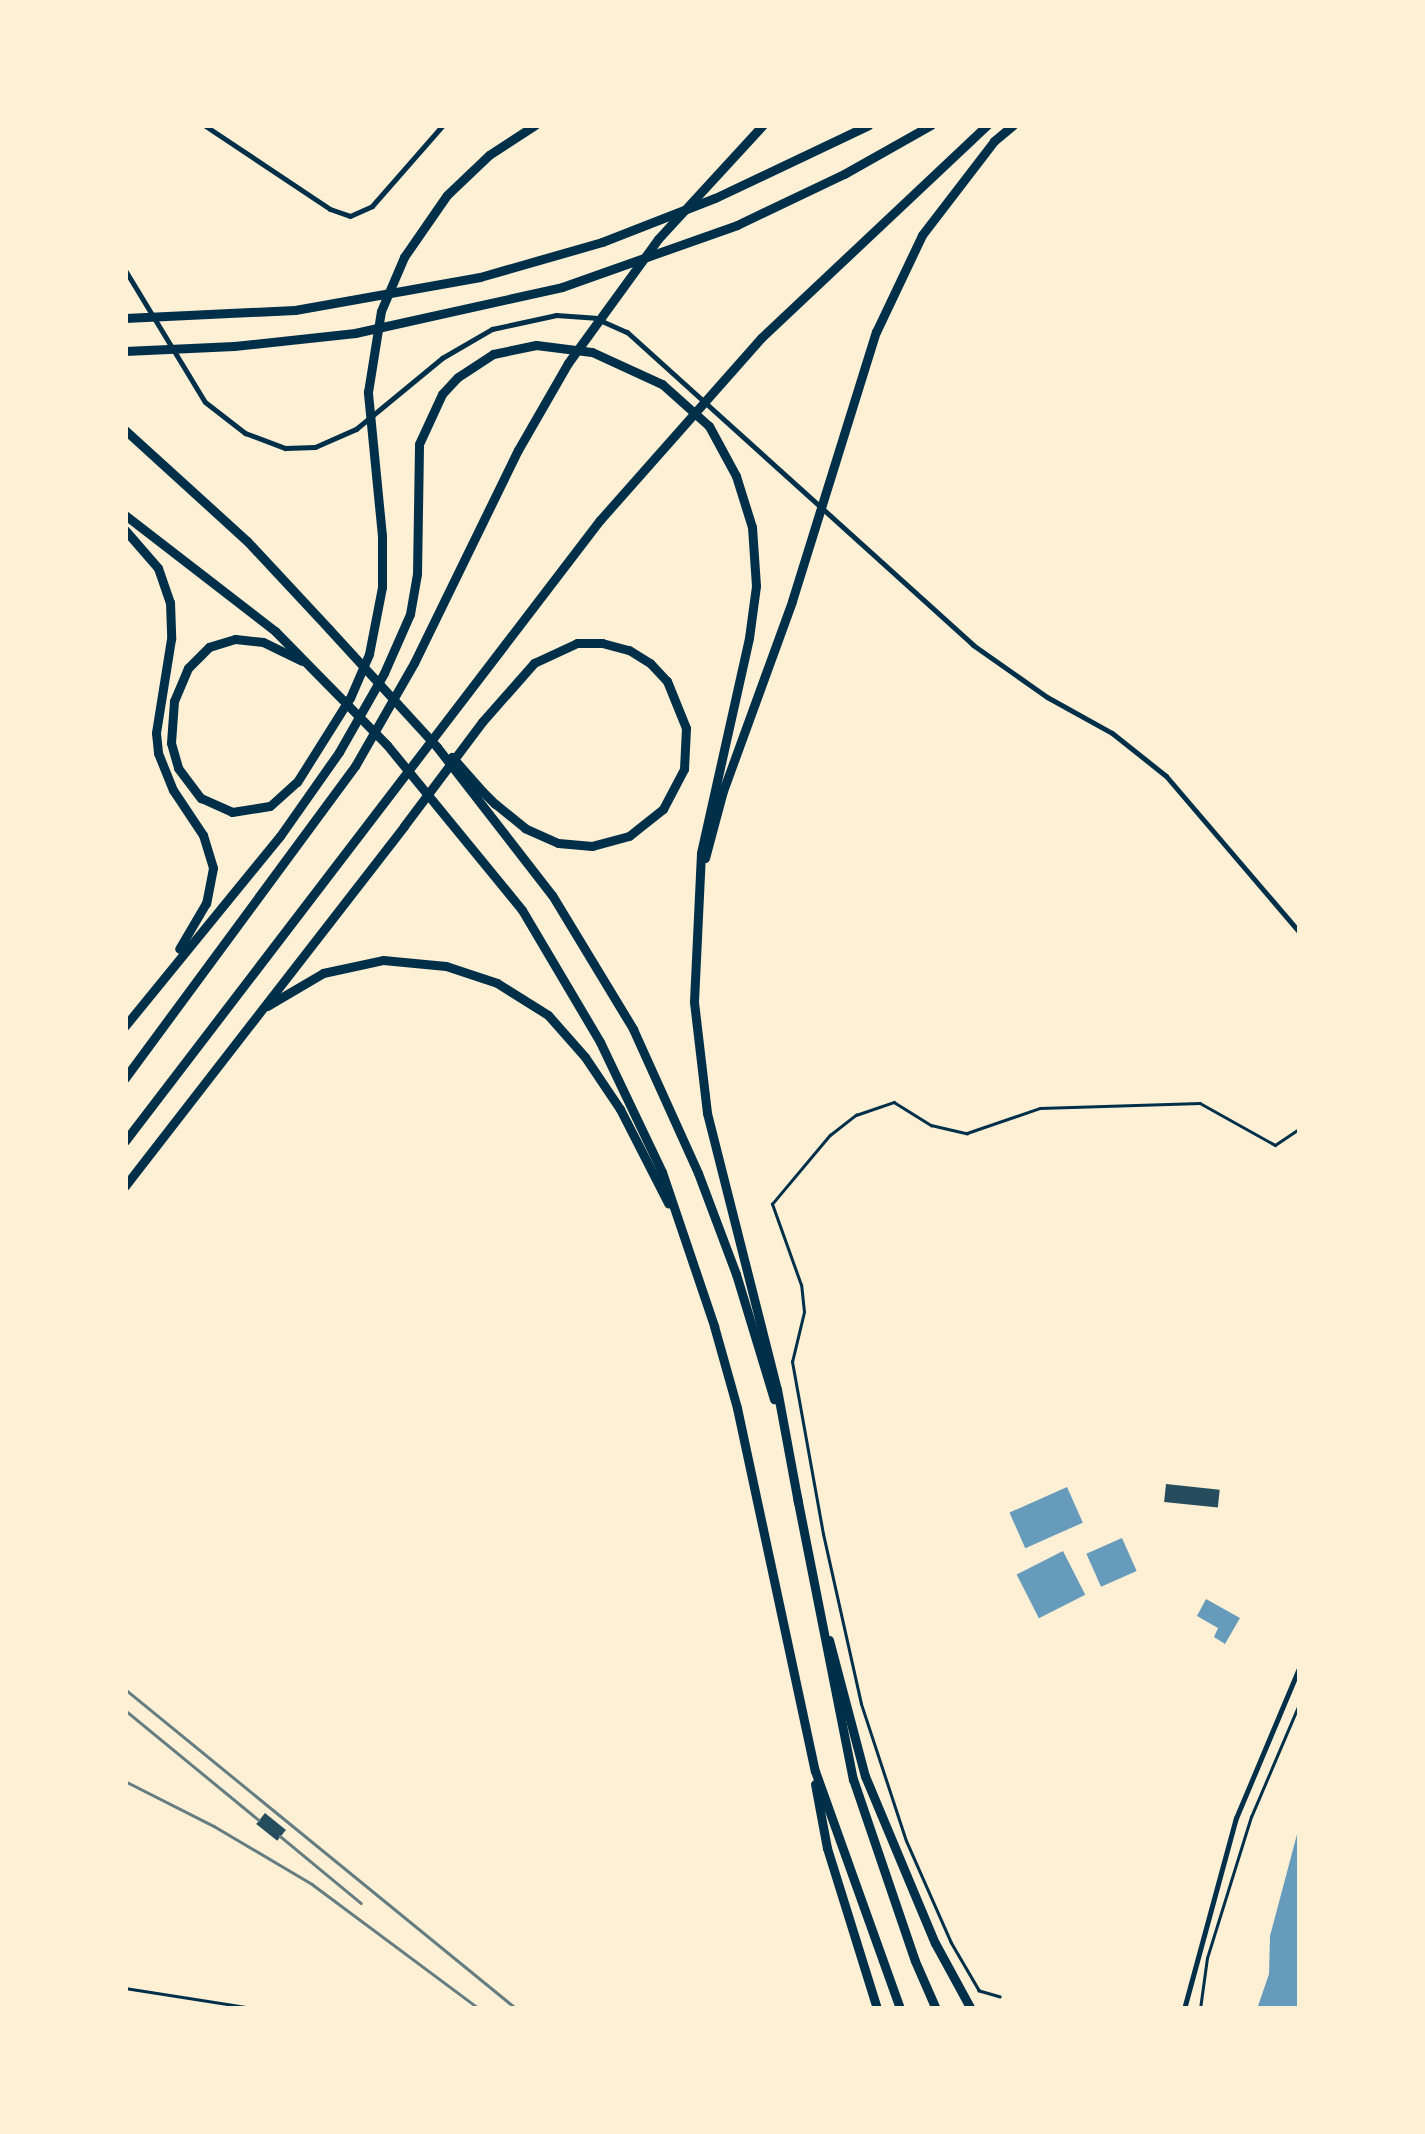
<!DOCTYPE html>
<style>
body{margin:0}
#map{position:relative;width:1425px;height:2134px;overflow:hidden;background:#fdf0d5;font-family:"Public Sans",sans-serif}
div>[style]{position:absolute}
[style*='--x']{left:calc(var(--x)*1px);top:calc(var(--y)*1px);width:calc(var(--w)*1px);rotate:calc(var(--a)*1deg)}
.water>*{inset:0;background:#669bbc;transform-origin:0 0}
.building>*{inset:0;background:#264d5e;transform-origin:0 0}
.path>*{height:2.5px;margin:-1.25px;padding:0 1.25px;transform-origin:1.25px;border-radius:1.25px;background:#003049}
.minor>*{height:5px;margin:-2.5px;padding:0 2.5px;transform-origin:2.5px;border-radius:2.5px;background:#003049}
.motorway>*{height:9px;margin:-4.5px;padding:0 4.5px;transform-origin:4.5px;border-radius:4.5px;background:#003049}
.rail>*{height:2.5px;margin:-1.25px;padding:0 1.25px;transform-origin:1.25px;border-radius:1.25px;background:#657d81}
span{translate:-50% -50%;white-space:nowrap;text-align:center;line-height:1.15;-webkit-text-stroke:8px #fdf0d5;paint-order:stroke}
.frame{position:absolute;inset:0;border:128px solid #fdf0d5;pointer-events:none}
</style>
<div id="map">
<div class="water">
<div style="left:1067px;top:1487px;width:39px;height:63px;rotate:66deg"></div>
<div style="left:1122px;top:1538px;width:36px;height:39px;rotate:66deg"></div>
<div style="left:1063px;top:1551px;width:49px;height:52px;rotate:63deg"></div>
<div style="clip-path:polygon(1206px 1599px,1240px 1618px,1225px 1644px,1214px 1637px,1218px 1628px,1197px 1616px)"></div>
<div style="clip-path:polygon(1300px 1823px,1300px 2009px,1257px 2009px,1269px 1974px,1270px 1936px)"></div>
</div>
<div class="building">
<div style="left:1166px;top:1484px;width:54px;height:18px;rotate:6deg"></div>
<div style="left:265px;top:1813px;width:27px;height:14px;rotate:39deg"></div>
</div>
<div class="path">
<div style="--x:125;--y:1988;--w:136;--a:8.9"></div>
<div style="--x:1000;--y:1997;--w:22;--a:-164"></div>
<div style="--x:979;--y:1991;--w:56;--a:-120.3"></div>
<div style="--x:951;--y:1943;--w:111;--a:-113.8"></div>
<div style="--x:906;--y:1841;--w:144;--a:-108.2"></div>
<div style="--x:861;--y:1704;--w:174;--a:-102.6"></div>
<div style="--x:823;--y:1534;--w:175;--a:-100.2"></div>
<div style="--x:792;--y:1362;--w:51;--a:-76.5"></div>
<div style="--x:804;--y:1312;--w:27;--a:-96"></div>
<div style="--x:801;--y:1285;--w:86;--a:-109.7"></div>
<div style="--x:772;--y:1204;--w:90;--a:-50"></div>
<div style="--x:830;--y:1135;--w:33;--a:-38"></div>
<div style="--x:856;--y:1115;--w:40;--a:-18.9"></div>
<div style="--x:894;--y:1102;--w:44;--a:31.9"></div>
<div style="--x:931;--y:1125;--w:37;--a:13"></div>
<div style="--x:967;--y:1133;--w:77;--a:-18.9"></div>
<div style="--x:1040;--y:1108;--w:160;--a:-1.8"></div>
<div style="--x:1200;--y:1103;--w:86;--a:29.2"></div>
<div style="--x:1275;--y:1145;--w:30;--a:-34"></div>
<div style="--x:1200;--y:2009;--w:51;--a:-82.2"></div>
<div style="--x:1207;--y:1958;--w:148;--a:-72.7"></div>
<div style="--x:1251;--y:1817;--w:125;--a:-66.9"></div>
</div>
<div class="minor">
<div style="--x:204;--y:125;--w:151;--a:33.7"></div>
<div style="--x:330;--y:209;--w:21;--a:19"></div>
<div style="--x:350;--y:216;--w:24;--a:-24"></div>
<div style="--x:372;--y:206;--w:108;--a:-48.8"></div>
<div style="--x:125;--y:270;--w:154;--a:58.8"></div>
<div style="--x:205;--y:402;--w:51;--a:37.8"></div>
<div style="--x:245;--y:433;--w:43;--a:20.6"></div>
<div style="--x:285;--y:448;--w:30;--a:-2"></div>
<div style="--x:315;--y:447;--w:45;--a:-23.7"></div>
<div style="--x:356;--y:429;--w:112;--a:-39.5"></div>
<div style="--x:442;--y:358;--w:58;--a:-30.1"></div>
<div style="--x:492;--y:329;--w:66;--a:-12.3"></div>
<div style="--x:556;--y:315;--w:39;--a:4"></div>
<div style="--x:595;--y:318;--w:35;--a:24"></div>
<div style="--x:627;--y:332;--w:467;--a:42.1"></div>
<div style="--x:973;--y:645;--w:90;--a:35.1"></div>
<div style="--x:1047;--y:697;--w:74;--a:29"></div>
<div style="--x:1112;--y:733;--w:69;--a:38.5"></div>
<div style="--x:1166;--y:776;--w:206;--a:49.5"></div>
<div style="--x:1184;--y:2009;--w:198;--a:-74.8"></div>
<div style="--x:1236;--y:1818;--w:165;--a:-67.2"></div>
</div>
<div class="motorway">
<div style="--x:125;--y:318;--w:170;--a:-2.7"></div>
<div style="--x:295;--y:310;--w:188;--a:-10.1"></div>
<div style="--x:480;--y:277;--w:127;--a:-16"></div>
<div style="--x:602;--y:242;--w:121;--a:-21.3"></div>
<div style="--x:715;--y:198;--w:170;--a:-25.4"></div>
<div style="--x:125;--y:351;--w:109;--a:-2.6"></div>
<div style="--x:234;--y:346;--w:122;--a:-6.1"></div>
<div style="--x:355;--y:333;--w:212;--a:-12.5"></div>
<div style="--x:562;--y:287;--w:186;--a:-19.5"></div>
<div style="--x:737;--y:225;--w:119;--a:-25.5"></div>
<div style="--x:844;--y:174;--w:100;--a:-29.4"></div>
<div style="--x:125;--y:430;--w:165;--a:42.3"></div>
<div style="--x:247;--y:541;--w:120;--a:47"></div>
<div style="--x:329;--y:629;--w:160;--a:47.5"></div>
<div style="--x:437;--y:747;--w:187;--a:52.2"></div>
<div style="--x:552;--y:895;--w:157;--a:58.8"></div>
<div style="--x:633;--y:1029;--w:158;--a:65.7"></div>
<div style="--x:698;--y:1173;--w:108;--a:69.4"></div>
<div style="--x:736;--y:1274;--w:131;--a:73.1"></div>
<div style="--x:125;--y:515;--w:190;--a:37.7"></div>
<div style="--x:275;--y:631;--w:160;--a:45.5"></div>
<div style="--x:387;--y:745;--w:213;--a:50.7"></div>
<div style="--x:522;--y:910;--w:153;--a:59.4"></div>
<div style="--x:600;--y:1042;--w:144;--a:64.5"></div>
<div style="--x:662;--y:1172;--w:163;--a:71.3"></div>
<div style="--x:714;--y:1326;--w:85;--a:74.3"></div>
<div style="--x:737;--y:1408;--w:371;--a:77.9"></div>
<div style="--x:815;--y:1771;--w:253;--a:70.3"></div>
<div style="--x:125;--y:530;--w:50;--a:49"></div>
<div style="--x:158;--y:568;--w:36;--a:71"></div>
<div style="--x:170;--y:602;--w:37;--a:88"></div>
<div style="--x:171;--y:639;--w:95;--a:99.1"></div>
<div style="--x:156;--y:733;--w:20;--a:84"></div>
<div style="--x:158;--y:753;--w:40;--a:68"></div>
<div style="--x:173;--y:790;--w:54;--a:56.3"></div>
<div style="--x:203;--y:835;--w:34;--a:73"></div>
<div style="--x:213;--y:868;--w:36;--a:101"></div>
<div style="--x:206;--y:903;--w:53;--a:120.4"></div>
<div style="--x:302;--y:661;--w:43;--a:-154"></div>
<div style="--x:263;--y:642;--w:28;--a:-174"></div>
<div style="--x:235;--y:639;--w:27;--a:163"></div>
<div style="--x:209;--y:647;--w:30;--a:135"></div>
<div style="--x:188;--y:668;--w:36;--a:113"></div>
<div style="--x:174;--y:701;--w:42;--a:94.1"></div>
<div style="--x:171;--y:743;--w:26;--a:74"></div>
<div style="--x:178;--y:768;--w:38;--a:53"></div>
<div style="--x:201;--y:798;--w:34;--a:24"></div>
<div style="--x:232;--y:812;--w:38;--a:-9"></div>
<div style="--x:270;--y:806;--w:36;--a:-42"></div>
<div style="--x:297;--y:782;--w:99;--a:-57.8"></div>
<div style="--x:350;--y:698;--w:48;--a:-66.6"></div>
<div style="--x:369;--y:654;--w:68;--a:-79"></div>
<div style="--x:382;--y:587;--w:51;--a:-90"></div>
<div style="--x:382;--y:536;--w:145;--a:-95.6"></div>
<div style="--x:368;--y:392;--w:82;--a:-80.9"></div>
<div style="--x:381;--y:311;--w:59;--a:-66.9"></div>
<div style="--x:404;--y:257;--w:75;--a:-55.3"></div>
<div style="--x:447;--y:195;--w:58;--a:-43.6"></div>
<div style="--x:489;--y:155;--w:55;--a:-33.1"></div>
<div style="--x:705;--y:858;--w:69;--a:-75"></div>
<div style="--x:723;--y:791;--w:202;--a:-70"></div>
<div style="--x:792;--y:601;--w:282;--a:-72.7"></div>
<div style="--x:876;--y:332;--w:107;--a:-64.6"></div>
<div style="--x:922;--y:235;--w:118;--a:-52.5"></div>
<div style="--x:994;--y:141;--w:25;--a:-40"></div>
<div style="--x:267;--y:1006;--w:65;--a:-30.5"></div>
<div style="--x:323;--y:973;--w:61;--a:-12.2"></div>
<div style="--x:383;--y:960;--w:63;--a:5.4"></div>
<div style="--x:446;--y:966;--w:54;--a:18.4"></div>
<div style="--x:497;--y:983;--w:60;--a:32.1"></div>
<div style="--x:548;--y:1015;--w:56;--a:48.6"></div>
<div style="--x:585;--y:1057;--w:63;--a:56.1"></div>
<div style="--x:620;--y:1109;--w:106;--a:62.9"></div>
<div style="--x:125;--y:1026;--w:245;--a:-50.8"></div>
<div style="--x:280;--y:836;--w:103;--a:-54.9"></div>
<div style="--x:339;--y:752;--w:91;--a:-60.3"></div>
<div style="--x:384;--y:673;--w:64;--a:-66.2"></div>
<div style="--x:410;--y:614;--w:41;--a:-80.1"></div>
<div style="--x:417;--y:574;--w:130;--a:-89.1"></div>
<div style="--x:419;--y:444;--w:55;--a:-65.3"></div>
<div style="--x:442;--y:394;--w:23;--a:-47"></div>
<div style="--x:458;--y:377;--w:42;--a:-33.3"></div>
<div style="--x:493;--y:354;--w:44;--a:-11.8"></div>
<div style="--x:536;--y:345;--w:56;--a:7.1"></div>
<div style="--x:592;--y:352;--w:77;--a:24.6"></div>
<div style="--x:662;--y:384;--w:63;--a:41.8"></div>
<div style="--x:709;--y:426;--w:57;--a:61.6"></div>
<div style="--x:736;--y:476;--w:53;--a:72.6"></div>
<div style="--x:752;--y:527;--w:59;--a:86.1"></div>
<div style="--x:756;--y:586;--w:52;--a:97.7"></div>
<div style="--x:749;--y:638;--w:220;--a:102.6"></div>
<div style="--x:701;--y:853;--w:149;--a:92.7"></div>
<div style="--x:694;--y:1002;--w:112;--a:83.3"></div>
<div style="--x:707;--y:1113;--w:285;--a:75.8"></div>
<div style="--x:777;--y:1389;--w:115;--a:79.5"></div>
<div style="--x:125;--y:1078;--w:388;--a:-53.6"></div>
<div style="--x:355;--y:766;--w:119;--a:-60.2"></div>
<div style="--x:414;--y:663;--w:237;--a:-64"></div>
<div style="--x:518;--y:450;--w:100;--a:-60.1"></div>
<div style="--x:568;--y:363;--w:153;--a:-54"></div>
<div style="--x:658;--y:239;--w:155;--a:-47.4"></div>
<div style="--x:125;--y:1141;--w:782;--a:-52.59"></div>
<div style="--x:600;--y:520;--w:243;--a:-48.5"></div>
<div style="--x:761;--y:338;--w:311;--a:-43.3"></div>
<div style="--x:125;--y:1186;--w:455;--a:-52.2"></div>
<div style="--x:404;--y:826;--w:130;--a:-53.1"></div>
<div style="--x:482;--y:722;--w:79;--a:-48.6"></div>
<div style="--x:534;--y:663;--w:47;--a:-24.9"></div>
<div style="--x:577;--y:643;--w:25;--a:0"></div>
<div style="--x:602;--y:643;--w:28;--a:15"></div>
<div style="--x:629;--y:650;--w:25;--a:32"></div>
<div style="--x:650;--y:663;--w:25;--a:47"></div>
<div style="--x:667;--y:681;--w:51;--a:68"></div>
<div style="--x:686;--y:728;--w:41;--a:92.8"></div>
<div style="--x:684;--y:769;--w:45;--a:117.7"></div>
<div style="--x:663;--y:809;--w:43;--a:141.5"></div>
<div style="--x:629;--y:836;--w:38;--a:165"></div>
<div style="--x:592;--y:846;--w:34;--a:-175"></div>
<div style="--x:558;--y:843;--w:36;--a:-156"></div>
<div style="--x:525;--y:828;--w:38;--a:-141"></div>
<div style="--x:495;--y:804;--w:17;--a:-135"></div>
<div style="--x:483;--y:792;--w:47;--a:-131.5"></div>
<div style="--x:797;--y:1497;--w:288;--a:78.8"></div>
<div style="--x:853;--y:1779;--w:192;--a:71.2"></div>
<div style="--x:915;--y:1961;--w:52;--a:66.4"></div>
<div style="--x:829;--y:1640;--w:141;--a:75.2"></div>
<div style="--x:865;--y:1776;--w:181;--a:67.3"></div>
<div style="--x:935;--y:1943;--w:75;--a:61.4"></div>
<div style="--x:815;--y:1784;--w:65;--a:79.4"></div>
<div style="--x:827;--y:1848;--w:169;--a:72.7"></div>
</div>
<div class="rail">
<div style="--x:125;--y:1689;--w:506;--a:39.23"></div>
<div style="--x:125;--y:1710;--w:173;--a:39.4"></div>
<div style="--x:125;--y:1781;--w:100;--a:26.8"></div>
<div style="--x:214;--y:1826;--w:114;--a:30.6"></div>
<div style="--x:312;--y:1884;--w:209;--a:36.7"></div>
<div style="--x:280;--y:1836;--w:105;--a:39.6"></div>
</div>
<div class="frame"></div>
</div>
